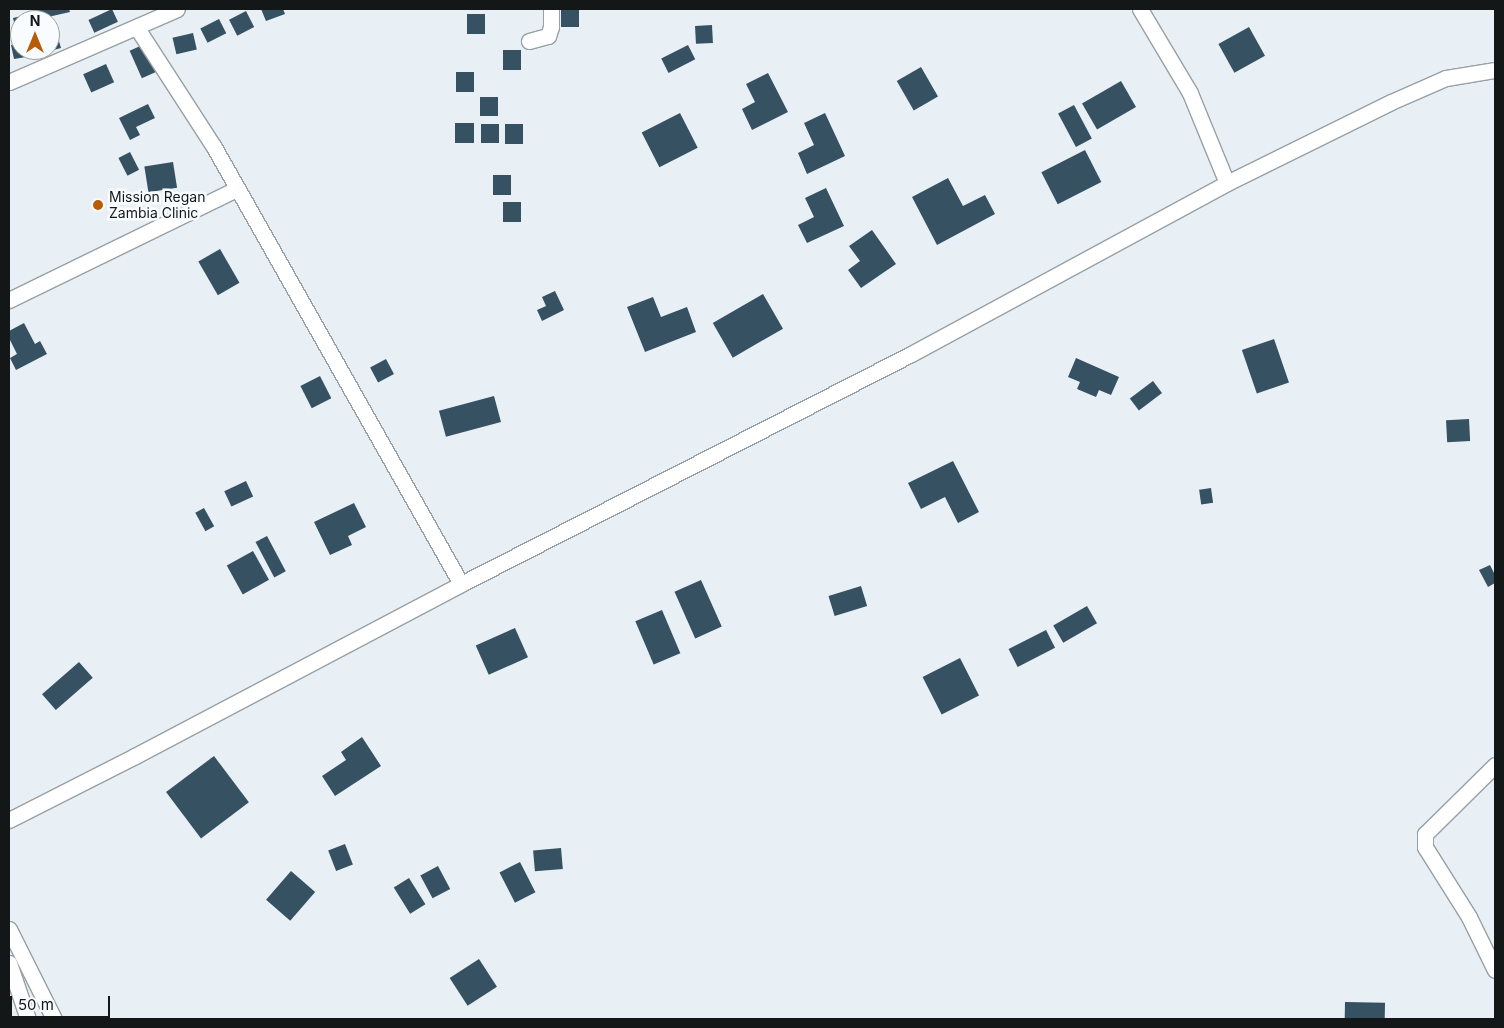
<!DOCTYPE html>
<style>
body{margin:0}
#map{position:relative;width:1504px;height:1028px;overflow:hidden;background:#e8f0f5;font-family:Inter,sans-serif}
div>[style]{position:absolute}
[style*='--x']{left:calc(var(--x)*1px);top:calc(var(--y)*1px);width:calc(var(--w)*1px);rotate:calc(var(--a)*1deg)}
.building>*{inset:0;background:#355162;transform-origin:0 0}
.roads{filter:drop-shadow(1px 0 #98a0a5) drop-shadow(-1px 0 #98a0a5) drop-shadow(0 1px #98a0a5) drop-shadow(0 -1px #98a0a5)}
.street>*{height:15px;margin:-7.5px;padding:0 7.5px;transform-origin:7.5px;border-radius:7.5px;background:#fff}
.dots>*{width:14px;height:14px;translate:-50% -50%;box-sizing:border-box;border:2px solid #f9fcfe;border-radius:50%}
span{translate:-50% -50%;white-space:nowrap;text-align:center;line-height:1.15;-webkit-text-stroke:5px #f9fcfe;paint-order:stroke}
.poi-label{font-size:14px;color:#141718}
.left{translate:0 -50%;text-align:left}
.frame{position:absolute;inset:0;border:10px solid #141718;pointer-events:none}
.north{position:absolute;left:10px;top:10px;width:50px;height:50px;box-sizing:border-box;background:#f9fcfe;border:1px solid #9da0a2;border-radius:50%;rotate:0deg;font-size:14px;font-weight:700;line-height:20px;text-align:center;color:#141718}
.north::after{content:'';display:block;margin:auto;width:18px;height:22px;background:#b85c05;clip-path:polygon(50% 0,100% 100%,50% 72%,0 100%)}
.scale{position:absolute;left:10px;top:996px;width:100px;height:22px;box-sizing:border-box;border:2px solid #141718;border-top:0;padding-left:6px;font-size:15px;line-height:18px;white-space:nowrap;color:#141718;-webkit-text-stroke:4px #f9fcfe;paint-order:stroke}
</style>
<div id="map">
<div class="building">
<div style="clip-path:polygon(36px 9px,69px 9px,70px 12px,39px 19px)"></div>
<div style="left:112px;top:9px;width:14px;height:26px;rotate:65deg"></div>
<div style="clip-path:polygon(261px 9px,283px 9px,285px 14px,266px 21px)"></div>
<div style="left:561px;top:9px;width:18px;height:18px"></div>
<div style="left:246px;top:11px;width:18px;height:19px;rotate:63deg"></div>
<div style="clip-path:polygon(30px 14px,31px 20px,20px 20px,20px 30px,16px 31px,13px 18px)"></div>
<div style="left:467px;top:14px;width:18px;height:20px"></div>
<div style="left:219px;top:19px;width:16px;height:21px;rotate:63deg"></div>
<div style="left:712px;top:25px;width:18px;height:17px;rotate:87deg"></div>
<div style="left:1249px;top:27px;width:33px;height:35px;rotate:61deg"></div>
<div style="clip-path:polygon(56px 31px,61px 48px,46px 52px,46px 50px,50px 50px,50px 32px)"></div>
<div style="left:193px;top:33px;width:17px;height:21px;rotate:77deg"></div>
<div style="clip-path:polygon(20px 43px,20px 50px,37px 50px,38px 55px,14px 59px,11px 45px)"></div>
<div style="left:147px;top:43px;width:30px;height:19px;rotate:66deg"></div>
<div style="left:688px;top:45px;width:16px;height:30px;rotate:63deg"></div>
<div style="left:503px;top:50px;width:18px;height:20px"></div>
<div style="left:106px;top:64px;width:20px;height:25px;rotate:66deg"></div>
<div style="left:921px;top:67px;width:34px;height:28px;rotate:60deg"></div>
<div style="left:456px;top:72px;width:18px;height:20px"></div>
<div style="clip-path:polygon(768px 73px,788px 112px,752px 130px,742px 109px,755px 102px,746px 84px)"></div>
<div style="left:1121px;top:81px;width:30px;height:45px;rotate:60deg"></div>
<div style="left:480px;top:97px;width:18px;height:19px"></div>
<div style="clip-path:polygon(148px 104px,155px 118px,136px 127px,140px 135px,130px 140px,119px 118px)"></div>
<div style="left:1074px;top:105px;width:38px;height:18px;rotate:62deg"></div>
<div style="left:680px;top:113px;width:39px;height:43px;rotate:63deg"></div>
<div style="clip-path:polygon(825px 113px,845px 156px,807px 174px,798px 153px,814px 145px,804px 123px)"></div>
<div style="left:455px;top:123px;width:19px;height:20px"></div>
<div style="left:481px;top:124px;width:18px;height:19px"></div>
<div style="left:505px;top:124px;width:18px;height:20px"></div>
<div style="left:1085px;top:150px;width:36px;height:49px;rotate:63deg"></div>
<div style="left:130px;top:152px;width:20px;height:13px;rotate:63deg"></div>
<div style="left:173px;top:162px;width:26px;height:29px;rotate:81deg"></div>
<div style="left:493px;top:175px;width:18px;height:20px"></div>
<div style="clip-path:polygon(948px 178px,963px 206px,985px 195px,995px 214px,937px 245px,912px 197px)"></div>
<div style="clip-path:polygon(826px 188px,844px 226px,807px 243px,798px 225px,814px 217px,805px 198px)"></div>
<div style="left:503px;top:202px;width:18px;height:20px"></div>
<div style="clip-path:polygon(872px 230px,896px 264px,861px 288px,848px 270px,860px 261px,849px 246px)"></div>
<div style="left:220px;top:249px;width:39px;height:25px;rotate:60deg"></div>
<div style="clip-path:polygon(555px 291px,564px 310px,542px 321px,537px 310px,546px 306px,542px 297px)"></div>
<div style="left:763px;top:294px;width:40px;height:58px;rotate:60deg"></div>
<div style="clip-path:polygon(653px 297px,661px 317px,687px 307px,696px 332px,645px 352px,627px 307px)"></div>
<div style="clip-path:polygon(24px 323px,35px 344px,40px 341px,47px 354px,16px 370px,10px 358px,17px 354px,9px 338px,9px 331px)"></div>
<div style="left:1274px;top:339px;width:46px;height:34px;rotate:71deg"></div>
<div style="clip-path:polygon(1076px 358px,1119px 377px,1111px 395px,1099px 390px,1096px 397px,1077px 389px,1080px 382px,1068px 377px)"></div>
<div style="left:386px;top:359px;width:17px;height:18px;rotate:62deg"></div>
<div style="left:320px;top:376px;width:25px;height:22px;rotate:63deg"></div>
<div style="left:1153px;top:381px;width:15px;height:29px;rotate:53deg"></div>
<div style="left:494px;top:396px;width:27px;height:57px;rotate:75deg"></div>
<div style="left:1469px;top:419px;width:22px;height:23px;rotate:87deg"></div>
<div style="clip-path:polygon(953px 461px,979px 512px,958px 523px,945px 497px,921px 509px,908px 483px)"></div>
<div style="left:246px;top:481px;width:17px;height:24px;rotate:65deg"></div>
<div style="left:1211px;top:488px;width:15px;height:12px;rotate:82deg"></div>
<div style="clip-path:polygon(354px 503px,366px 527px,348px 536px,352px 545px,330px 555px,314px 522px)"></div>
<div style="left:204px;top:508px;width:21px;height:10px;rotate:61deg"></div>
<div style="left:267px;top:536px;width:40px;height:13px;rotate:62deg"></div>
<div style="left:253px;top:551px;width:33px;height:30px;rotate:61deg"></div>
<div style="clip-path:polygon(1490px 565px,1495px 575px,1495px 583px,1488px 587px,1479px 570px)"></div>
<div style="left:701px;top:580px;width:51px;height:29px;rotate:66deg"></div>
<div style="left:861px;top:586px;width:21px;height:34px;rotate:73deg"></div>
<div style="left:1087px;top:606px;width:20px;height:39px;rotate:60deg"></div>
<div style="left:662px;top:610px;width:47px;height:29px;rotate:67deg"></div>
<div style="left:515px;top:628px;width:32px;height:43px;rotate:66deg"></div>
<div style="left:1046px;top:630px;width:20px;height:42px;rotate:63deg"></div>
<div style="left:960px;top:658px;width:42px;height:42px;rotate:63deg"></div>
<div style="left:79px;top:662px;width:21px;height:49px;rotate:49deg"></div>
<div style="clip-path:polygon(362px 737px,381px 766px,335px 796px,322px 776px,346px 760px,341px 752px)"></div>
<div style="left:214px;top:756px;width:58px;height:60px;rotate:53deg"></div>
<div style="left:345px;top:844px;width:22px;height:18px;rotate:69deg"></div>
<div style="left:561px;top:848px;width:21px;height:28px;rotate:85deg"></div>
<div style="left:520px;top:862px;width:34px;height:23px;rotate:63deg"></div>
<div style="left:438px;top:866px;width:26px;height:20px;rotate:62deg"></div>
<div style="left:291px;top:871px;width:32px;height:38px;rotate:41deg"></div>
<div style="left:409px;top:878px;width:31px;height:18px;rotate:58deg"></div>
<div style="left:479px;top:959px;width:33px;height:35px;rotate:57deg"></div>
<div style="left:1345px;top:1002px;width:40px;height:17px;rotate:1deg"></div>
</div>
<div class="roads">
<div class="street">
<div style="--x:1140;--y:9;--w:98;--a:59.2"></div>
<div style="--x:1190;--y:93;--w:97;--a:67.7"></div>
<div style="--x:137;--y:28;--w:142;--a:57.1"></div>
<div style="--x:214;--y:147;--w:502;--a:60.52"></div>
<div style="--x:529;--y:41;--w:20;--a:-15"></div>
<div style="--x:548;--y:36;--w:9;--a:-72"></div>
<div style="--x:551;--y:27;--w:18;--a:-90"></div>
<div style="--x:9;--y:82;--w:183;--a:-23.5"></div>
<div style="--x:9;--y:300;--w:254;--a:-26"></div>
<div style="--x:1495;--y:765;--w:98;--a:135.4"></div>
<div style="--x:1425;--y:834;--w:13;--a:90"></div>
<div style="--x:1425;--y:847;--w:83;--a:57.8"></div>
<div style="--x:1469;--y:917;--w:59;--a:63.9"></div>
<div style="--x:9;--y:820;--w:141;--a:-26.9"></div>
<div style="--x:135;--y:756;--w:369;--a:-27.8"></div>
<div style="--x:461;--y:584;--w:505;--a:-27.07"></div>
<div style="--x:911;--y:354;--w:359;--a:-28.4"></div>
<div style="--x:1227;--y:183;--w:183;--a:-26.3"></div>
<div style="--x:1391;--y:102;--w:60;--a:-23.6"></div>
<div style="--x:1446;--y:78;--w:50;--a:-9.3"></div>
<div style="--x:9;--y:929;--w:101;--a:63.4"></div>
<div style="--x:9;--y:963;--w:59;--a:71.3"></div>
</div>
</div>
<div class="dots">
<div style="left:98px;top:205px;background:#b85c05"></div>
</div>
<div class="poi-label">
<span class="left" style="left:109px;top:205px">Mission Regan<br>Zambia Clinic</span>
</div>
<div class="frame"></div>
<div class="north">N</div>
<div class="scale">50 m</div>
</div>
